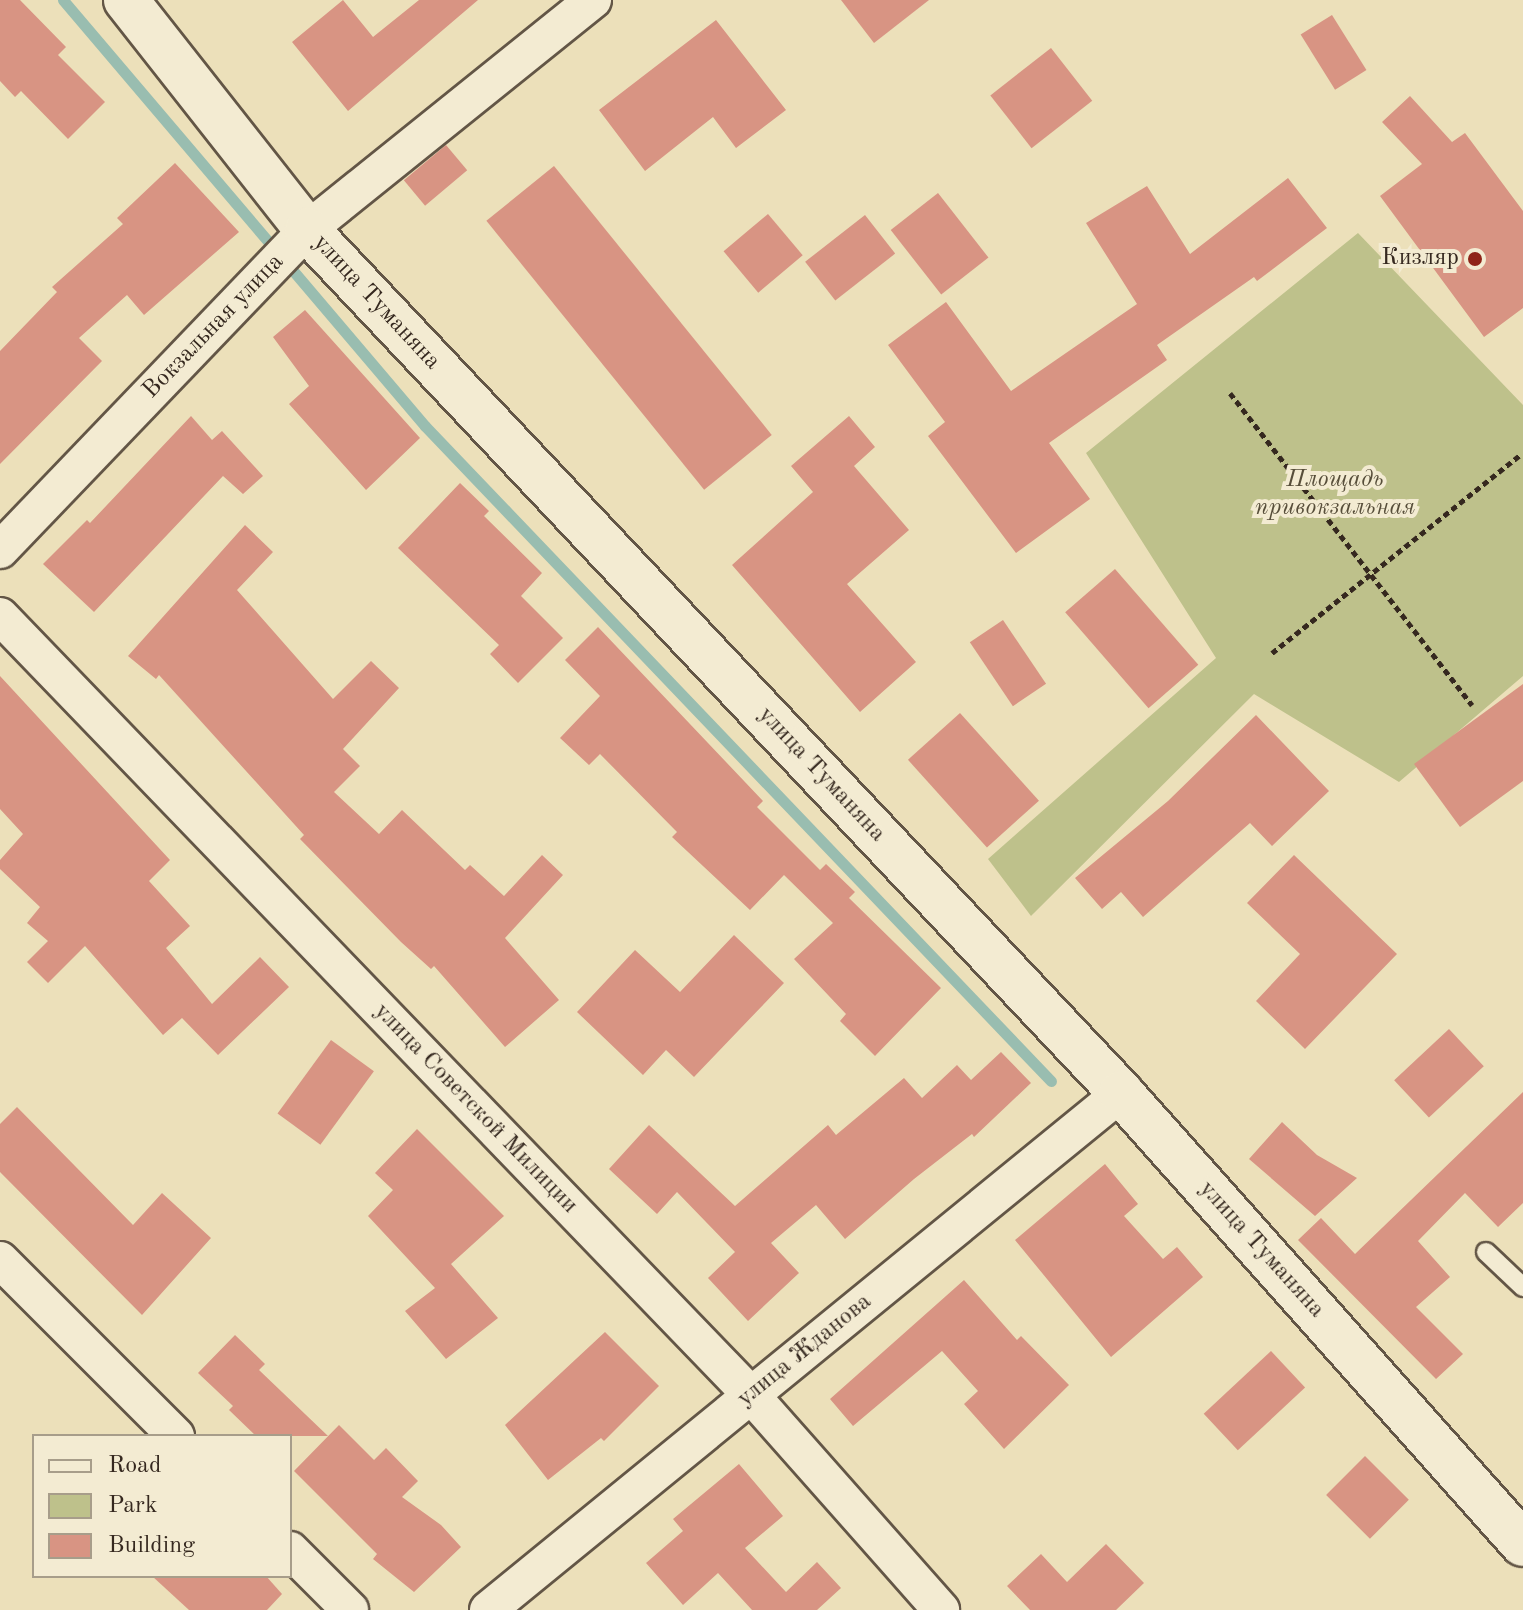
<!DOCTYPE html>
<meta charset="utf-8">
<style>
body{margin:0}
#map{position:relative;width:1523px;height:1610px;overflow:hidden;background:#ece0ba;font-family:"Old Standard TT",serif}
div>[style]{position:absolute}
[style*='--x']{left:calc(var(--x)*1px);top:calc(var(--y)*1px);width:calc(var(--w)*1px);rotate:calc(var(--a)*1deg)}
.green>*{inset:0;background:#bec18b}
.stream>*{height:11px;margin:-5.5px;padding:0 5.5px;transform-origin:5.5px;border-radius:5.5px;background:#99bdb0}
.building>*{inset:0;background:#d89483;transform-origin:0 0}
.path>*{height:5px;margin-top:-2.5px;transform-origin:0;background:repeating-linear-gradient(90deg,#35281f 0 6px,transparent 0 10px)}
.roads{filter:drop-shadow(2px 0 #635646) drop-shadow(-2px 0 #635646) drop-shadow(0 2px #635646) drop-shadow(0 -2px #635646)}
.service>*{height:18px;margin:-9px;padding:0 9px;transform-origin:9px;border-radius:9px;background:#f3ebd2}
.minor>*{height:36px;margin:-18px;padding:0 18px;transform-origin:18px;border-radius:18px;background:#f3ebd2}
.tertiary>*{height:44px;margin:-22px;padding:0 22px;transform-origin:22px;border-radius:22px;background:#f3ebd2}
.dots>*{width:22px;height:22px;translate:-50% -50%;box-sizing:border-box;border:4px solid #f3ebd2;border-radius:50%}
span{translate:-50% -50%;white-space:nowrap;text-align:center;line-height:1.15;-webkit-text-stroke:8px #f3ebd2;paint-order:stroke}
.poi-label{font-size:24px;color:#35281f}
.right{translate:-100% -50%;text-align:right}
.street-label{font-size:24px;color:#35281f}
.park-label{font-size:24px;color:#574e3a;font-style:italic}
.legend{position:absolute;left:32px;top:1434px;width:260px;height:144px;box-sizing:border-box;background:#f3ebd2;border:2px solid #a79d8a;margin:0;padding:10px 14px;list-style:none;font-size:24px;color:#35281f}
.legend li{display:flex;align-items:center;gap:16px;height:40px}
.legend b{width:40px;border:2px solid #a79d8a}
</style>
<div id="map">
<div class="green">
<div style="clip-path:polygon(1358px 233px,1523px 405px,1523px 676px,1399px 782px,1254px 694px,1031px 916px,988px 859px,1216px 658px,1086px 453px)"></div>
</div>
<div class="stream">
<div style="--x:63;--y:0;--w:559;--a:49.64"></div>
<div style="--x:425;--y:426;--w:906;--a:46.3"></div>
</div>
<div class="building">
<div style="clip-path:polygon(0 0,20px 0,66px 47px,58px 55px,105px 102px,68px 139px,21px 91px,15px 97px,0 81px)"></div>
<div style="clip-path:polygon(343px 0,373px 37px,419px 0,478px 0,348px 111px,292px 42px)"></div>
<div style="clip-path:polygon(841px 0,929px 0,874px 43px)"></div>
<div style="left:1332px;top:15px;width:65px;height:37px;rotate:58deg"></div>
<div style="clip-path:polygon(716px 20px,786px 110px,736px 148px,713px 117px,645px 171px,599px 110px)"></div>
<div style="left:1051px;top:48px;width:67px;height:77px;rotate:52deg"></div>
<div style="clip-path:polygon(1410px 96px,1452px 142px,1465px 133px,1523px 211px,1523px 308px,1484px 337px,1380px 196px,1422px 164px,1382px 122px)"></div>
<div style="left:446px;top:145px;width:33px;height:55px;rotate:50deg"></div>
<div style="clip-path:polygon(175px 163px,239px 232px,144px 315px,127px 295px,79px 338px,102px 361px,0 464px,0 351px,57px 292px,52px 287px,123px 224px,117px 218px)"></div>
<div style="left:554px;top:166px;width:346px;height:87px;rotate:51deg"></div>
<div style="clip-path:polygon(1288px 178px,1327px 228px,1257px 281px,1254px 277px,1157px 345px,1167px 360px,1049px 443px,1090px 499px,1016px 553px,928px 436px,945px 422px,888px 345px,946px 302px,1011px 391px,1137px 304px,1086px 223px,1147px 186px,1190px 254px)"></div>
<div style="left:938px;top:193px;width:82px;height:60px;rotate:52deg"></div>
<div style="left:768px;top:214px;width:54px;height:58px;rotate:50deg"></div>
<div style="left:865px;top:215px;width:49px;height:76px;rotate:52deg"></div>
<div style="clip-path:polygon(305px 310px,420px 438px,366px 490px,289px 404px,309px 386px,273px 337px)"></div>
<div style="clip-path:polygon(191px 416px,212px 440px,222px 431px,263px 476px,243px 494px,223px 476px,94px 612px,43px 564px,87px 520px,90px 523px)"></div>
<div style="clip-path:polygon(849px 416px,875px 447px,854px 466px,909px 530px,847px 584px,916px 662px,860px 712px,732px 565px,813px 492px,791px 466px)"></div>
<div style="clip-path:polygon(460px 483px,489px 511px,484px 516px,542px 573px,521px 596px,563px 638px,518px 683px,490px 654px,499px 645px,398px 548px)"></div>
<div style="clip-path:polygon(245px 525px,273px 552px,237px 590px,333px 699px,371px 661px,399px 688px,343px 749px,360px 766px,334px 792px,379px 834px,402px 810px,465px 870px,470px 865px,504px 896px,542px 855px,563px 875px,505px 938px,559px 1000px,505px 1047px,434px 966px,431px 969px,401px 942px,300px 839px,304px 835px,159px 675px,156px 679px,128px 656px)"></div>
<div style="left:1115px;top:569px;width:127px;height:66px;rotate:49deg"></div>
<div style="left:1003px;top:620px;width:77px;height:40px;rotate:56deg"></div>
<div style="clip-path:polygon(598px 627px,763px 801px,757px 807px,820px 870px,826px 864px,855px 892px,849px 898px,941px 988px,875px 1056px,840px 1021px,846px 1014px,794px 959px,833px 923px,784px 875px,750px 910px,672px 837px,677px 832px,600px 754px,589px 765px,560px 738px,600px 696px,565px 660px)"></div>
<div style="clip-path:polygon(0 676px,170px 860px,149px 881px,190px 926px,166px 948px,212px 1004px,260px 957px,289px 987px,218px 1055px,182px 1018px,163px 1035px,85px 946px,48px 983px,27px 962px,48px 941px,27px 923px,40px 907px,0 869px,0 860px,23px 834px,0 809px)"></div>
<div style="clip-path:polygon(1523px 684px,1523px 781px,1460px 827px,1414px 764px)"></div>
<div style="left:960px;top:713px;width:118px;height:70px;rotate:48deg"></div>
<div style="clip-path:polygon(1256px 715px,1329px 791px,1272px 846px,1250px 823px,1143px 917px,1121px 892px,1102px 909px,1075px 878px,1168px 801px)"></div>
<div style="clip-path:polygon(1294px 855px,1397px 954px,1305px 1049px,1256px 1001px,1300px 954px,1247px 903px)"></div>
<div style="clip-path:polygon(734px 935px,784px 983px,694px 1077px,666px 1050px,643px 1075px,577px 1012px,635px 950px,680px 992px)"></div>
<div style="left:1449px;top:1029px;width:51px;height:75px;rotate:47deg"></div>
<div style="left:331px;top:1040px;width:53px;height:91px;rotate:36deg"></div>
<div style="clip-path:polygon(1001px 1052px,1031px 1083px,974px 1137px,972px 1134px,914px 1179px,845px 1239px,816px 1205px,771px 1243px,799px 1273px,748px 1321px,708px 1278px,735px 1252px,677px 1192px,657px 1214px,609px 1169px,649px 1125px,735px 1206px,828px 1125px,836px 1135px,904px 1078px,922px 1098px,957px 1065px,971px 1080px)"></div>
<div style="clip-path:polygon(1523px 1092px,1523px 1203px,1498px 1227px,1465px 1193px,1418px 1241px,1450px 1277px,1416px 1307px,1463px 1354px,1436px 1379px,1298px 1240px,1321px 1218px,1355px 1254px)"></div>
<div style="clip-path:polygon(17px 1107px,133px 1225px,162px 1193px,211px 1238px,142px 1315px,0 1172px,0 1124px)"></div>
<div style="clip-path:polygon(1282px 1122px,1317px 1155px,1357px 1178px,1315px 1216px,1249px 1159px)"></div>
<div style="clip-path:polygon(417px 1129px,504px 1216px,451px 1264px,498px 1318px,446px 1359px,405px 1311px,435px 1288px,368px 1216px,393px 1190px,375px 1173px)"></div>
<div style="clip-path:polygon(1105px 1164px,1138px 1204px,1124px 1216px,1163px 1259px,1177px 1247px,1203px 1277px,1111px 1357px,1015px 1240px)"></div>
<div style="clip-path:polygon(964px 1280px,1017px 1340px,1021px 1336px,1069px 1385px,1004px 1449px,964px 1404px,978px 1391px,942px 1351px,853px 1426px,830px 1399px)"></div>
<div style="clip-path:polygon(605px 1332px,659px 1386px,604px 1441px,601px 1438px,548px 1480px,505px 1425px)"></div>
<div style="clip-path:polygon(235px 1335px,265px 1364px,259px 1370px,328px 1436px,256px 1436px,229px 1410px,233px 1406px,198px 1373px)"></div>
<div style="left:1271px;top:1351px;width:50px;height:92px;rotate:47deg"></div>
<div style="clip-path:polygon(339px 1425px,374px 1460px,386px 1448px,418px 1481px,402px 1497px,441px 1525px,461px 1547px,414px 1592px,373px 1559px,377px 1554px,294px 1471px)"></div>
<div style="left:1365px;top:1456px;width:62px;height:55px;rotate:45deg"></div>
<div style="clip-path:polygon(739px 1464px,783px 1516px,745px 1548px,786px 1592px,817px 1562px,841px 1588px,817px 1610px,752px 1610px,718px 1573px,683px 1605px,646px 1563px,683px 1531px,673px 1519px)"></div>
<div style="clip-path:polygon(1106px 1544px,1144px 1583px,1116px 1610px,1030px 1610px,1007px 1586px,1041px 1554px,1067px 1582px)"></div>
<div style="clip-path:polygon(152px 1576px,266px 1576px,282px 1594px,267px 1610px,189px 1610px)"></div>
</div>
<div class="path">
<div style="--x:1230;--y:393;--w:395;--a:52.2"></div>
<div style="--x:1272;--y:653;--w:319;--a:-38.6"></div>
</div>
<div class="roads">
<div class="service">
<div style="--x:1486;--y:1252;--w:51;--a:43.4"></div>
</div>
<div class="minor">
<div style="--x:0;--y:550;--w:443;--a:-46.2"></div>
<div style="--x:307;--y:230;--w:367;--a:-38.8"></div>
<div style="--x:0;--y:616;--w:1082;--a:46.05"></div>
<div style="--x:751;--y:1395;--w:287;--a:48.5"></div>
<div style="--x:0;--y:1260;--w:249;--a:45"></div>
<div style="--x:290;--y:1550;--w:85;--a:45"></div>
<div style="--x:488;--y:1610;--w:817;--a:-39.24"></div>
</div>
<div class="tertiary">
<div style="--x:126;--y:0;--w:293;--a:51.8"></div>
<div style="--x:307;--y:230;--w:1186;--a:46.67"></div>
<div style="--x:1121;--y:1093;--w:604;--a:48.29"></div>
</div>
</div>
<div class="dots">
<div style="left:1475px;top:259px;background:#8f2418"></div>
</div>
<div class="poi-label">
<span class="right" style="left:1459px;top:259px">Кизляр</span>
</div>
<div class="street-label">
<span style="left:376px;top:303px;rotate:47deg">улица Туманяна</span>
<span style="left:214px;top:327px;rotate:-46deg">Вокзальная улица</span>
<span style="left:821px;top:775px;rotate:47deg">улица Туманяна</span>
<span style="left:475px;top:1109px;rotate:46deg">улица Советской Милиции</span>
<span style="left:1261px;top:1250px;rotate:48deg">улица Туманяна</span>
<span style="left:805px;top:1351px;rotate:-39deg">улица Жданова</span>
</div>
<div class="park-label">
<span style="left:1335px;top:495px">Площадь<br>привокзальная</span>
</div>
<ul class="legend">
<li><b style="height:10px;background:#f3ebd2"></b>Road</li>
<li><b style="height:22px;background:#bec18b"></b>Park</li>
<li><b style="height:22px;background:#d89483"></b>Building</li>
</ul>
</div>
